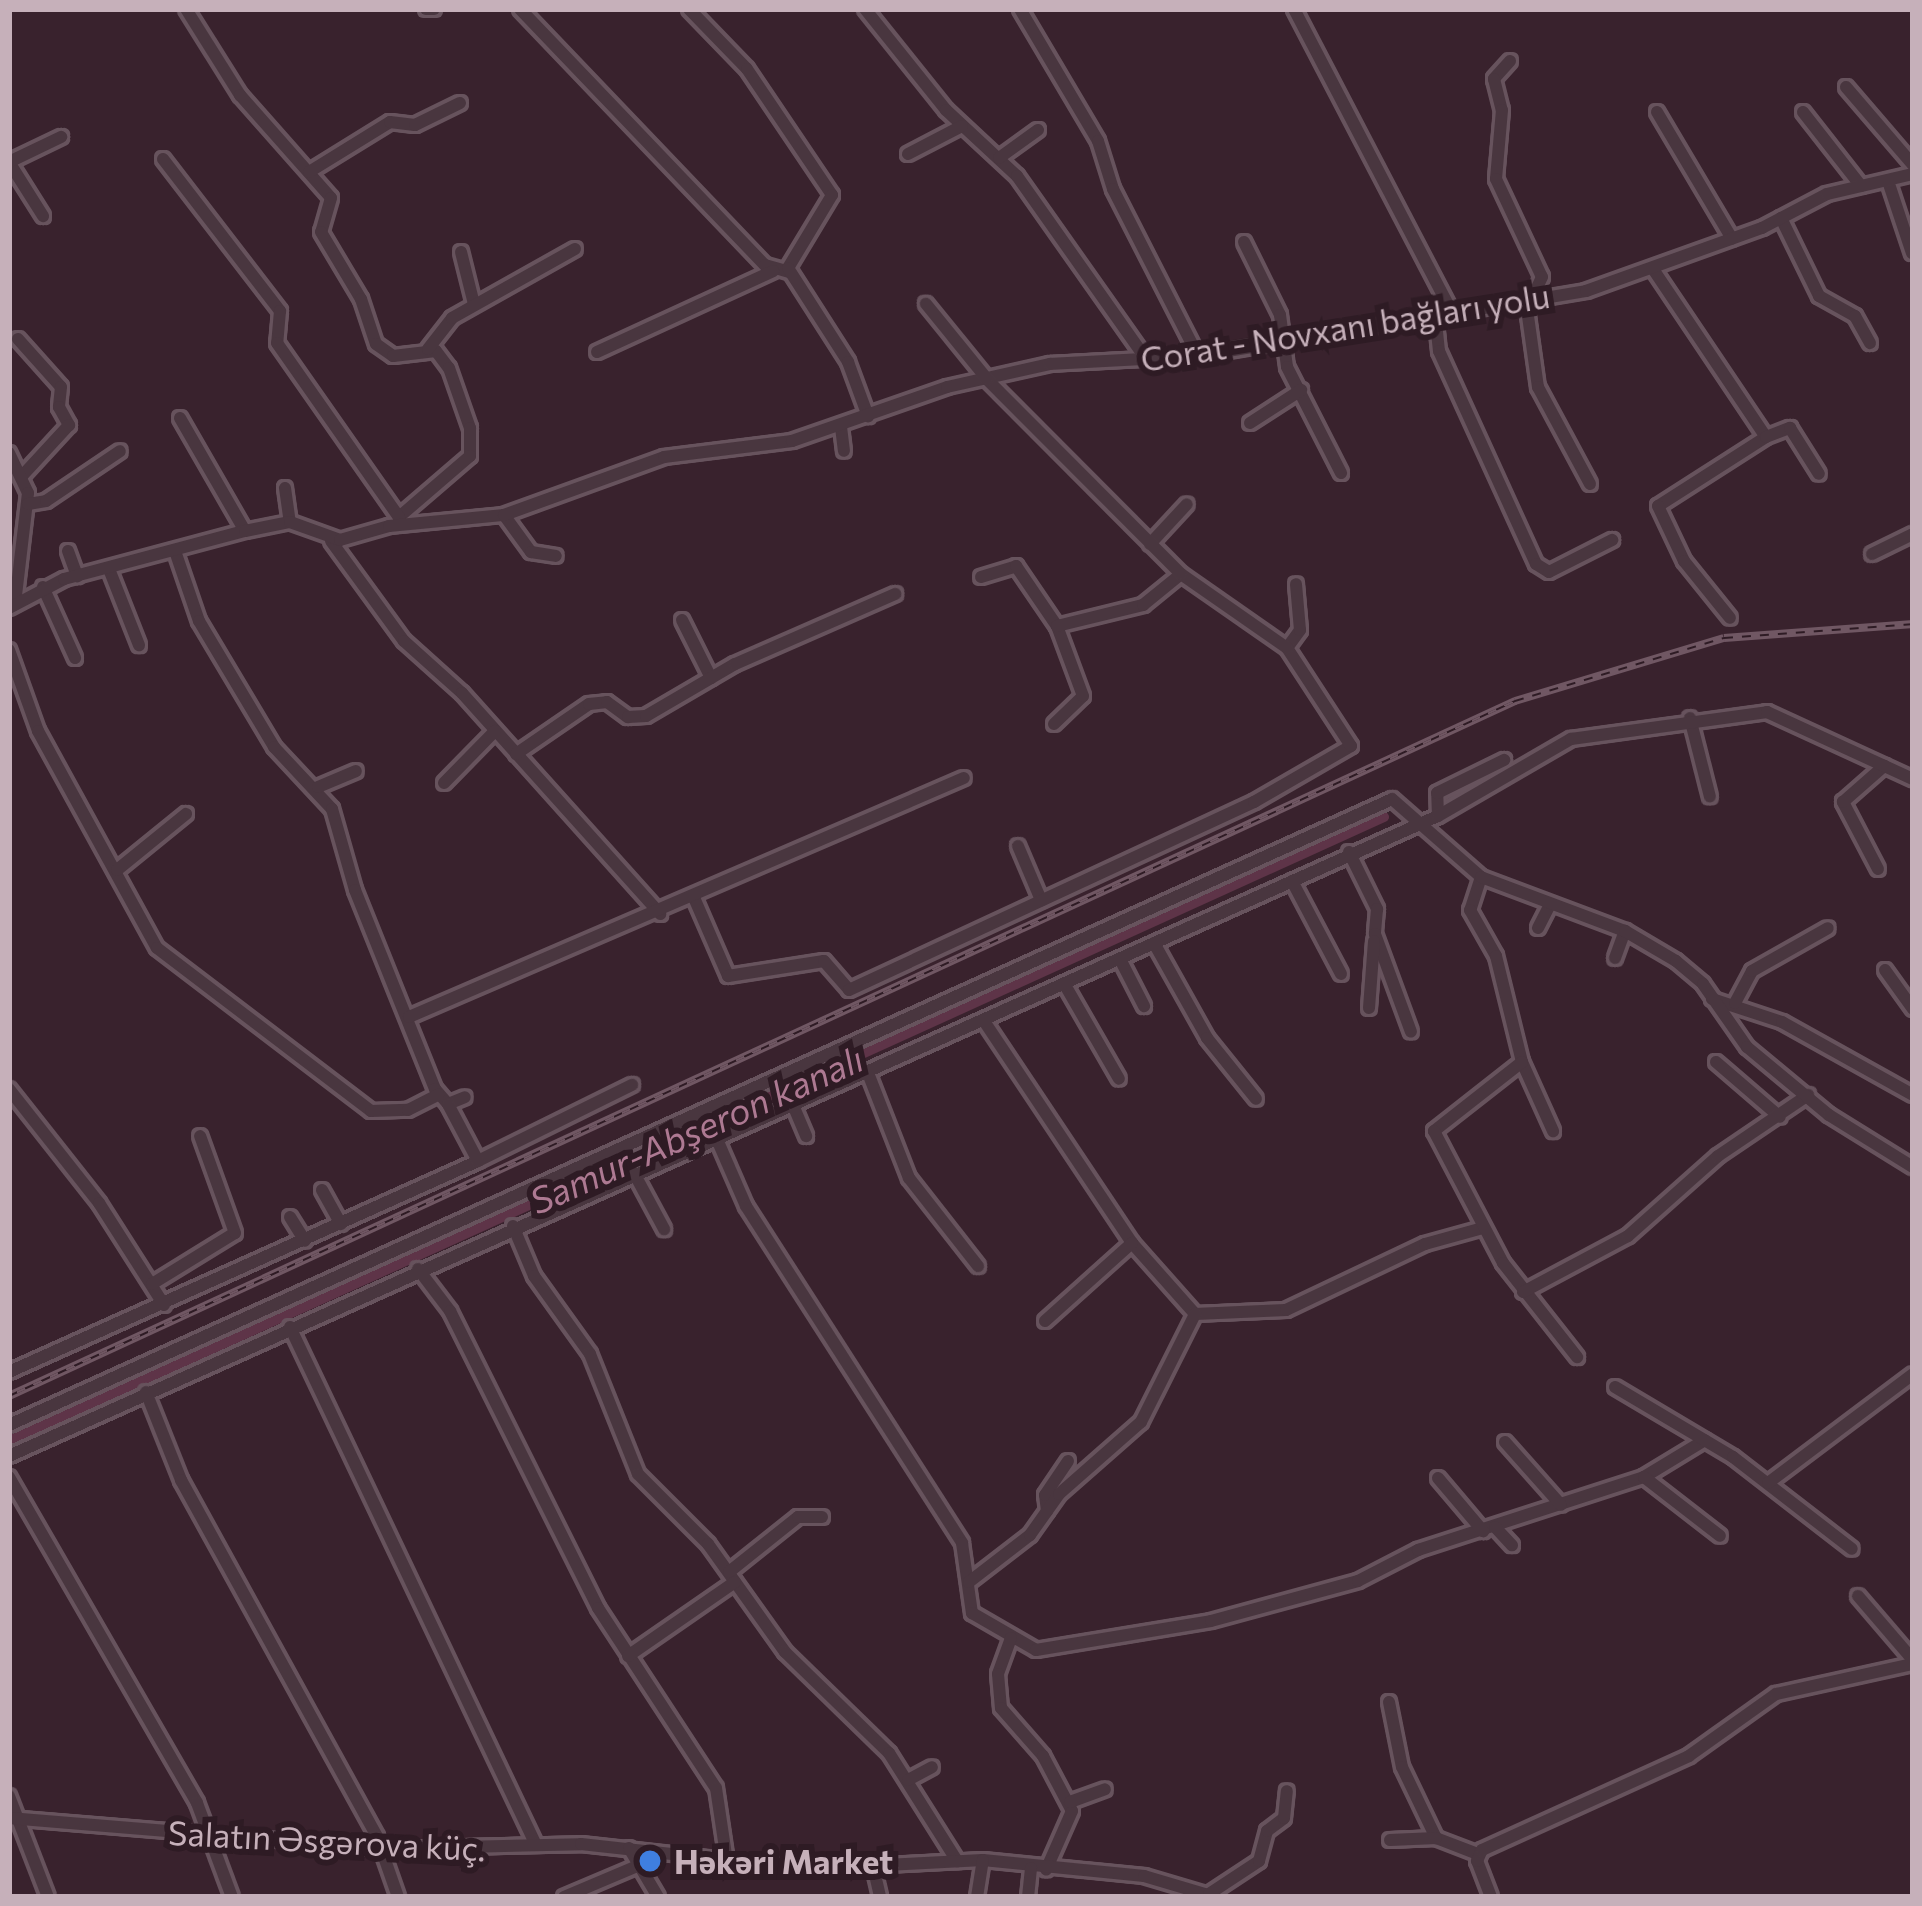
<!DOCTYPE html>
<meta charset="utf-8">
<style>
body{margin:0}
#map{position:relative;width:1922px;height:1906px;overflow:hidden;background:#39222d;font-family:Commissioner,sans-serif}
div>[style]{position:absolute}
[style*='--x']{left:calc(var(--x)*1px);top:calc(var(--y)*1px);width:calc(var(--w)*1px);rotate:calc(var(--a)*1deg)}
.canal>*{height:10px;margin:-5px;padding:0 5px;transform-origin:5px;border-radius:5px;background:#5e3448}
.roads{filter:drop-shadow(3px 0 #67535d) drop-shadow(-3px 0 #67535d) drop-shadow(0 3px #67535d) drop-shadow(0 -3px #67535d)}
.minor>*{height:12px;margin:-6px;padding:0 6px;transform-origin:6px;border-radius:6px;background:#49363f}
.rail>*{height:8px;margin-top:-4px;transform-origin:0;background:repeating-linear-gradient(90deg,#2e1b24 0 9px,#705763 0 18px);box-sizing:border-box;border-block:3px solid #705763}
.dots>*{width:33px;height:33px;translate:-50% -50%;box-sizing:border-box;border:6px solid #2e1b24;border-radius:50%}
span{translate:-50% -50%;white-space:nowrap;text-align:center;line-height:1.15;-webkit-text-stroke:12px #2e1b24;paint-order:stroke}
.street-label{font-size:33px;color:#c6b0ba}
.poi-label{font-size:33px;color:#c6b0ba;font-weight:700}
.left{translate:0 -50%;text-align:left}
.water-label{font-size:36px;color:#ad7992;font-style:italic}
.frame{position:absolute;inset:0;border:12px solid #c6b0ba;pointer-events:none}
</style>
<div id="map">
<div class="canal">
<div style="--x:9;--y:1441;--w:1510;--a:-24.41"></div>
</div>
<div class="roads">
<div class="minor">
<div style="--x:186;--y:9;--w:102;--a:57.9"></div>
<div style="--x:240;--y:95;--w:137;--a:48.5"></div>
<div style="--x:331;--y:198;--w:35;--a:106"></div>
<div style="--x:321;--y:232;--w:78;--a:59.2"></div>
<div style="--x:361;--y:299;--w:47;--a:71.6"></div>
<div style="--x:376;--y:344;--w:21;--a:35"></div>
<div style="--x:393;--y:356;--w:43;--a:-6.6"></div>
<div style="--x:436;--y:351;--w:21;--a:53"></div>
<div style="--x:449;--y:368;--w:64;--a:70.7"></div>
<div style="--x:470;--y:428;--w:28;--a:90"></div>
<div style="--x:470;--y:456;--w:94;--a:139.3"></div>
<div style="--x:399;--y:517;--w:7;--a:82"></div>
<div style="--x:426;--y:9;--w:8;--a:0"></div>
<div style="--x:520;--y:9;--w:354;--a:46.3"></div>
<div style="--x:765;--y:265;--w:25;--a:16"></div>
<div style="--x:689;--y:9;--w:83;--a:46"></div>
<div style="--x:747;--y:69;--w:152;--a:56"></div>
<div style="--x:832;--y:195;--w:85;--a:121.1"></div>
<div style="--x:788;--y:268;--w:112;--a:57.4"></div>
<div style="--x:848;--y:362;--w:58;--a:69.7"></div>
<div style="--x:865;--y:9;--w:129;--a:51.3"></div>
<div style="--x:946;--y:110;--w:97;--a:42.9"></div>
<div style="--x:1017;--y:176;--w:224;--a:54.8"></div>
<div style="--x:1020;--y:9;--w:153;--a:59.4"></div>
<div style="--x:1098;--y:141;--w:50;--a:72.6"></div>
<div style="--x:1113;--y:189;--w:187;--a:63"></div>
<div style="--x:1294;--y:9;--w:342;--a:62.5"></div>
<div style="--x:1510;--y:61;--w:24;--a:132"></div>
<div style="--x:1494;--y:79;--w:32;--a:76"></div>
<div style="--x:1502;--y:110;--w:69;--a:95"></div>
<div style="--x:1496;--y:179;--w:108;--a:64.9"></div>
<div style="--x:1542;--y:277;--w:35;--a:115"></div>
<div style="--x:1527;--y:309;--w:79;--a:82"></div>
<div style="--x:1538;--y:387;--w:110;--a:61.8"></div>
<div style="--x:1846;--y:87;--w:103;--a:49.3"></div>
<div style="--x:1657;--y:112;--w:147;--a:59.4"></div>
<div style="--x:1803;--y:112;--w:94;--a:51.9"></div>
<div style="--x:908;--y:154;--w:61;--a:-27.4"></div>
<div style="--x:999;--y:158;--w:48;--a:-35.7"></div>
<div style="--x:163;--y:159;--w:192;--a:52.4"></div>
<div style="--x:280;--y:311;--w:32;--a:95"></div>
<div style="--x:277;--y:343;--w:213;--a:55"></div>
<div style="--x:9;--y:162;--w:64;--a:57.8"></div>
<div style="--x:9;--y:162;--w:58;--a:-25.7"></div>
<div style="--x:309;--y:172;--w:95;--a:-31.7"></div>
<div style="--x:390;--y:122;--w:25;--a:7"></div>
<div style="--x:415;--y:125;--w:50;--a:-26.1"></div>
<div style="--x:1888;--y:181;--w:76;--a:71.6"></div>
<div style="--x:1781;--y:218;--w:87;--a:64"></div>
<div style="--x:1819;--y:296;--w:41;--a:29.1"></div>
<div style="--x:1855;--y:316;--w:31;--a:61"></div>
<div style="--x:1244;--y:242;--w:81;--a:63.7"></div>
<div style="--x:1280;--y:315;--w:52;--a:82.3"></div>
<div style="--x:1287;--y:367;--w:119;--a:63"></div>
<div style="--x:461;--y:252;--w:54;--a:76"></div>
<div style="--x:1653;--y:269;--w:202;--a:56.1"></div>
<div style="--x:1766;--y:437;--w:128;--a:147.4"></div>
<div style="--x:1658;--y:506;--w:61;--a:64.7"></div>
<div style="--x:1684;--y:561;--w:73;--a:51.1"></div>
<div style="--x:1435;--y:313;--w:38;--a:84"></div>
<div style="--x:1439;--y:351;--w:234;--a:65.5"></div>
<div style="--x:1536;--y:564;--w:15;--a:32"></div>
<div style="--x:1549;--y:572;--w:71;--a:-26.9"></div>
<div style="--x:18;--y:339;--w:64;--a:48.1"></div>
<div style="--x:61;--y:387;--w:20;--a:96"></div>
<div style="--x:59;--y:407;--w:21;--a:61"></div>
<div style="--x:69;--y:425;--w:69;--a:132.7"></div>
<div style="--x:428;--y:349;--w:39;--a:-52"></div>
<div style="--x:452;--y:318;--w:141;--a:-29.3"></div>
<div style="--x:597;--y:352;--w:194;--a:-24.7"></div>
<div style="--x:180;--y:418;--w:130;--a:60.1"></div>
<div style="--x:1250;--y:423;--w:61;--a:-32.9"></div>
<div style="--x:841;--y:427;--w:24;--a:83"></div>
<div style="--x:1766;--y:437;--w:26;--a:-21"></div>
<div style="--x:1790;--y:428;--w:54;--a:57.8"></div>
<div style="--x:9;--y:453;--w:44;--a:64.6"></div>
<div style="--x:28;--y:493;--w:112;--a:96.7"></div>
<div style="--x:285;--y:488;--w:34;--a:82"></div>
<div style="--x:28;--y:504;--w:18;--a:-9"></div>
<div style="--x:46;--y:501;--w:89;--a:-34"></div>
<div style="--x:504;--y:515;--w:46;--a:53.9"></div>
<div style="--x:531;--y:552;--w:25;--a:9"></div>
<div style="--x:331;--y:541;--w:124;--a:53.9"></div>
<div style="--x:404;--y:641;--w:78;--a:41.9"></div>
<div style="--x:462;--y:693;--w:297;--a:48.1"></div>
<div style="--x:1150;--y:544;--w:54;--a:-47.2"></div>
<div style="--x:68;--y:551;--w:27;--a:70"></div>
<div style="--x:175;--y:551;--w:74;--a:71.1"></div>
<div style="--x:199;--y:621;--w:147;--a:59.2"></div>
<div style="--x:274;--y:747;--w:85;--a:46.9"></div>
<div style="--x:332;--y:809;--w:84;--a:74.1"></div>
<div style="--x:355;--y:890;--w:214;--a:68.1"></div>
<div style="--x:435;--y:1089;--w:20;--a:49"></div>
<div style="--x:448;--y:1104;--w:18;--a:-22"></div>
<div style="--x:1872;--y:554;--w:46;--a:-26"></div>
<div style="--x:109;--y:569;--w:82;--a:68.5"></div>
<div style="--x:981;--y:577;--w:37;--a:-17"></div>
<div style="--x:1016;--y:566;--w:73;--a:55.7"></div>
<div style="--x:43;--y:587;--w:78;--a:65.7"></div>
<div style="--x:9;--y:608;--w:62;--a:-27.8"></div>
<div style="--x:64;--y:579;--w:187;--a:-14.9"></div>
<div style="--x:245;--y:531;--w:46;--a:-11.3"></div>
<div style="--x:290;--y:522;--w:53;--a:19.8"></div>
<div style="--x:340;--y:540;--w:51;--a:-15.9"></div>
<div style="--x:389;--y:526;--w:116;--a:-5.5"></div>
<div style="--x:504;--y:515;--w:170;--a:-19.9"></div>
<div style="--x:664;--y:457;--w:129;--a:-7.1"></div>
<div style="--x:792;--y:441;--w:164;--a:-19.2"></div>
<div style="--x:947;--y:387;--w:106;--a:-12.6"></div>
<div style="--x:1050;--y:364;--w:148;--a:-3.1"></div>
<div style="--x:1198;--y:356;--w:393;--a:-9.5"></div>
<div style="--x:1586;--y:291;--w:187;--a:-19.7"></div>
<div style="--x:1762;--y:228;--w:73;--a:-27.6"></div>
<div style="--x:1827;--y:194;--w:88;--a:-13.1"></div>
<div style="--x:682;--y:620;--w:65;--a:63.4"></div>
<div style="--x:1287;--y:648;--w:22;--a:-54"></div>
<div style="--x:1300;--y:630;--w:46;--a:-95"></div>
<div style="--x:9;--y:650;--w:86;--a:70.3"></div>
<div style="--x:38;--y:731;--w:247;--a:61.3"></div>
<div style="--x:157;--y:948;--w:269;--a:37.3"></div>
<div style="--x:371;--y:1111;--w:37;--a:-2"></div>
<div style="--x:408;--y:1110;--w:34;--a:-27"></div>
<div style="--x:1690;--y:718;--w:81;--a:75.8"></div>
<div style="--x:1054;--y:724;--w:40;--a:-44"></div>
<div style="--x:1083;--y:696;--w:75;--a:-110.4"></div>
<div style="--x:1057;--y:626;--w:89;--a:-13.7"></div>
<div style="--x:1143;--y:605;--w:49;--a:-39.2"></div>
<div style="--x:516;--y:754;--w:88;--a:-34.4"></div>
<div style="--x:589;--y:704;--w:18;--a:-6"></div>
<div style="--x:607;--y:702;--w:26;--a:36"></div>
<div style="--x:628;--y:717;--w:18;--a:-3"></div>
<div style="--x:646;--y:716;--w:103;--a:-30.3"></div>
<div style="--x:735;--y:664;--w:175;--a:-23.6"></div>
<div style="--x:444;--y:783;--w:73;--a:-45.6"></div>
<div style="--x:318;--y:787;--w:41;--a:-22.8"></div>
<div style="--x:1438;--y:816;--w:23;--a:-92"></div>
<div style="--x:1437;--y:793;--w:75;--a:-26.2"></div>
<div style="--x:1018;--y:846;--w:59;--a:66.9"></div>
<div style="--x:1349;--y:852;--w:64;--a:63.8"></div>
<div style="--x:1377;--y:909;--w:25;--a:95"></div>
<div style="--x:1375;--y:934;--w:104;--a:69.8"></div>
<div style="--x:1878;--y:869;--w:76;--a:-117.6"></div>
<div style="--x:1843;--y:802;--w:55;--a:-41.3"></div>
<div style="--x:117;--y:870;--w:89;--a:-39.1"></div>
<div style="--x:1481;--y:877;--w:35;--a:108"></div>
<div style="--x:1470;--y:910;--w:53;--a:60.5"></div>
<div style="--x:1496;--y:956;--w:109;--a:76.2"></div>
<div style="--x:1522;--y:1062;--w:76;--a:65.8"></div>
<div style="--x:1292;--y:881;--w:105;--a:62.2"></div>
<div style="--x:695;--y:900;--w:83;--a:66.5"></div>
<div style="--x:728;--y:976;--w:97;--a:-8.9"></div>
<div style="--x:824;--y:961;--w:38;--a:49"></div>
<div style="--x:849;--y:990;--w:447;--a:-24.9"></div>
<div style="--x:1254;--y:802;--w:112;--a:-30"></div>
<div style="--x:1351;--y:746;--w:117;--a:-123.1"></div>
<div style="--x:1287;--y:648;--w:129;--a:-145.1"></div>
<div style="--x:1181;--y:574;--w:275;--a:-134.9"></div>
<div style="--x:987;--y:379;--w:97;--a:-129.1"></div>
<div style="--x:1538;--y:928;--w:27;--a:-63"></div>
<div style="--x:1154;--y:943;--w:109;--a:60.8"></div>
<div style="--x:1207;--y:1038;--w:78;--a:51.2"></div>
<div style="--x:1615;--y:958;--w:29;--a:-70"></div>
<div style="--x:1120;--y:959;--w:53;--a:62.9"></div>
<div style="--x:1885;--y:970;--w:48;--a:54.3"></div>
<div style="--x:1065;--y:985;--w:108;--a:60.1"></div>
<div style="--x:1712;--y:999;--w:74;--a:18.2"></div>
<div style="--x:1782;--y:1022;--w:150;--a:29.1"></div>
<div style="--x:1735;--y:1003;--w:36;--a:-62"></div>
<div style="--x:1752;--y:971;--w:87;--a:-29.5"></div>
<div style="--x:1369;--y:1008;--w:67;--a:-85.7"></div>
<div style="--x:409;--y:1017;--w:604;--a:-23.3"></div>
<div style="--x:984;--y:1021;--w:267;--a:56.3"></div>
<div style="--x:1132;--y:1243;--w:95;--a:48.4"></div>
<div style="--x:1195;--y:1314;--w:91;--a:-2.5"></div>
<div style="--x:1286;--y:1310;--w:154;--a:-25.4"></div>
<div style="--x:1425;--y:1244;--w:60;--a:-15.4"></div>
<div style="--x:1522;--y:1062;--w:112;--a:141.9"></div>
<div style="--x:1434;--y:1131;--w:149;--a:62.4"></div>
<div style="--x:1503;--y:1263;--w:120;--a:51.8"></div>
<div style="--x:1716;--y:1062;--w:84;--a:40.7"></div>
<div style="--x:868;--y:1073;--w:113;--a:68.7"></div>
<div style="--x:909;--y:1178;--w:112;--a:51.9"></div>
<div style="--x:9;--y:1089;--w:145;--a:51.7"></div>
<div style="--x:99;--y:1203;--w:121;--a:57.5"></div>
<div style="--x:793;--y:1105;--w:34;--a:67"></div>
<div style="--x:716;--y:1137;--w:75;--a:66.5"></div>
<div style="--x:746;--y:1206;--w:400;--a:57.3"></div>
<div style="--x:962;--y:1543;--w:71;--a:81.9"></div>
<div style="--x:972;--y:1613;--w:74;--a:30"></div>
<div style="--x:1036;--y:1650;--w:177;--a:-9.4"></div>
<div style="--x:1211;--y:1621;--w:152;--a:-15.2"></div>
<div style="--x:1358;--y:1581;--w:68;--a:-27.3"></div>
<div style="--x:1418;--y:1550;--w:237;--a:-17.9"></div>
<div style="--x:1644;--y:1477;--w:71;--a:-31.2"></div>
<div style="--x:478;--y:1161;--w:172;--a:-26.3"></div>
<div style="--x:634;--y:1173;--w:64;--a:61.8"></div>
<div style="--x:322;--y:1190;--w:39;--a:61"></div>
<div style="--x:290;--y:1217;--w:28;--a:58"></div>
<div style="--x:513;--y:1226;--w:54;--a:67.2"></div>
<div style="--x:534;--y:1276;--w:96;--a:54.3"></div>
<div style="--x:590;--y:1354;--w:129;--a:68.2"></div>
<div style="--x:638;--y:1474;--w:99;--a:45"></div>
<div style="--x:708;--y:1544;--w:133;--a:54.5"></div>
<div style="--x:785;--y:1652;--w:145;--a:44.2"></div>
<div style="--x:889;--y:1753;--w:128;--a:57.8"></div>
<div style="--x:418;--y:1269;--w:53;--a:52.7"></div>
<div style="--x:450;--y:1311;--w:332;--a:63.5"></div>
<div style="--x:598;--y:1608;--w:215;--a:56.8"></div>
<div style="--x:716;--y:1788;--w:75;--a:81.5"></div>
<div style="--x:152;--y:1284;--w:97;--a:-31.6"></div>
<div style="--x:235;--y:1233;--w:103;--a:-109.8"></div>
<div style="--x:1523;--y:1292;--w:119;--a:-28.1"></div>
<div style="--x:1628;--y:1236;--w:120;--a:-41.6"></div>
<div style="--x:1718;--y:1156;--w:109;--a:-34.1"></div>
<div style="--x:1045;--y:1321;--w:117;--a:-41.9"></div>
<div style="--x:290;--y:1327;--w:573;--a:64.6"></div>
<div style="--x:9;--y:1372;--w:514;--a:-24.22"></div>
<div style="--x:478;--y:1161;--w:64;--a:-117.8"></div>
<div style="--x:1615;--y:1387;--w:137;--a:30.7"></div>
<div style="--x:1733;--y:1457;--w:150;--a:37.7"></div>
<div style="--x:146;--y:1392;--w:95;--a:68.3"></div>
<div style="--x:181;--y:1480;--w:407;--a:61.2"></div>
<div style="--x:377;--y:1837;--w:64;--a:70.7"></div>
<div style="--x:9;--y:1425;--w:1518;--a:-24.35"></div>
<div style="--x:1392;--y:799;--w:118;--a:41.2"></div>
<div style="--x:1481;--y:877;--w:154;--a:20.6"></div>
<div style="--x:1625;--y:931;--w:59;--a:30.5"></div>
<div style="--x:1676;--y:961;--w:35;--a:40"></div>
<div style="--x:1703;--y:984;--w:77;--a:55.1"></div>
<div style="--x:1747;--y:1047;--w:107;--a:39.7"></div>
<div style="--x:1829;--y:1115;--w:99;--a:31.8"></div>
<div style="--x:1505;--y:1442;--w:84;--a:48.4"></div>
<div style="--x:9;--y:1456;--w:1566;--a:-24.13"></div>
<div style="--x:1438;--y:816;--w:154;--a:-30.1"></div>
<div style="--x:1571;--y:739;--w:198;--a:-7.8"></div>
<div style="--x:1767;--y:712;--w:161;--a:24.7"></div>
<div style="--x:9;--y:1477;--w:376;--a:60"></div>
<div style="--x:197;--y:1803;--w:100;--a:69.6"></div>
<div style="--x:1644;--y:1477;--w:96;--a:37.8"></div>
<div style="--x:1438;--y:1478;--w:70;--a:49.7"></div>
<div style="--x:1768;--y:1483;--w:181;--a:-36.9"></div>
<div style="--x:1047;--y:1511;--w:16;--a:-97"></div>
<div style="--x:1045;--y:1495;--w:41;--a:-55.9"></div>
<div style="--x:1495;--y:1527;--w:25;--a:47"></div>
<div style="--x:729;--y:1572;--w:88;--a:-38.6"></div>
<div style="--x:798;--y:1517;--w:24;--a:0"></div>
<div style="--x:969;--y:1582;--w:77;--a:-37.6"></div>
<div style="--x:1030;--y:1535;--w:50;--a:-54.7"></div>
<div style="--x:1059;--y:1494;--w:109;--a:-41.3"></div>
<div style="--x:1141;--y:1422;--w:121;--a:-63.4"></div>
<div style="--x:1858;--y:1596;--w:84;--a:49.3"></div>
<div style="--x:1011;--y:1638;--w:38;--a:110"></div>
<div style="--x:998;--y:1674;--w:34;--a:85"></div>
<div style="--x:1001;--y:1708;--w:64;--a:48.8"></div>
<div style="--x:1043;--y:1756;--w:62;--a:62.2"></div>
<div style="--x:1072;--y:1811;--w:64;--a:113.8"></div>
<div style="--x:628;--y:1656;--w:130;--a:-34.7"></div>
<div style="--x:1389;--y:1702;--w:66;--a:78.7"></div>
<div style="--x:1402;--y:1767;--w:79;--a:64.4"></div>
<div style="--x:1436;--y:1838;--w:45;--a:20.9"></div>
<div style="--x:908;--y:1780;--w:27;--a:-28"></div>
<div style="--x:9;--y:1796;--w:108;--a:68.9"></div>
<div style="--x:1070;--y:1802;--w:37;--a:-20"></div>
<div style="--x:9;--y:1818;--w:375;--a:4.7"></div>
<div style="--x:383;--y:1849;--w:198;--a:-1.4"></div>
<div style="--x:581;--y:1844;--w:229;--a:6.3"></div>
<div style="--x:809;--y:1869;--w:174;--a:-3"></div>
<div style="--x:983;--y:1860;--w:162;--a:5.7"></div>
<div style="--x:1144;--y:1876;--w:74;--a:16.5"></div>
<div style="--x:1390;--y:1840;--w:46;--a:-2.5"></div>
<div style="--x:629;--y:1848;--w:57;--a:59.4"></div>
<div style="--x:873;--y:1866;--w:32;--a:77"></div>
<div style="--x:1209;--y:1894;--w:60;--a:-33.4"></div>
<div style="--x:1259;--y:1861;--w:31;--a:-75"></div>
<div style="--x:1267;--y:1831;--w:21;--a:-37"></div>
<div style="--x:1284;--y:1818;--w:27;--a:-84"></div>
<div style="--x:564;--y:1897;--w:77;--a:-22.9"></div>
<div style="--x:977;--y:1897;--w:37;--a:-81"></div>
<div style="--x:1028;--y:1897;--w:29;--a:-84"></div>
<div style="--x:1491;--y:1897;--w:39;--a:-111"></div>
<div style="--x:1477;--y:1861;--w:12;--a:-66"></div>
<div style="--x:1482;--y:1850;--w:227;--a:-24.4"></div>
<div style="--x:1689;--y:1756;--w:107;--a:-35.5"></div>
<div style="--x:1776;--y:1694;--w:140;--a:-12.4"></div>
</div>
</div>
<div class="rail">
<div style="--x:9;--y:1396;--w:1659;--a:-24.77"></div>
<div style="--x:1515;--y:701;--w:218;--a:-16.8"></div>
<div style="--x:1724;--y:638;--w:190;--a:-4.2"></div>
</div>
<div class="dots">
<div style="left:650px;top:1861px;background:#3f7fe0"></div>
</div>
<div class="street-label">
<span style="left:1345px;top:327px;rotate:-9deg">Corat - Novxanı bağları yolu</span>
<span style="left:327px;top:1840px;rotate:3deg">Salatın Əsgərova küç.</span>
</div>
<div class="poi-label">
<span class="left" style="left:674px;top:1861px">Həkəri Market</span>
</div>
<div class="water-label">
<span style="left:696px;top:1129px;rotate:-24deg">Samur-Abşeron kanalı</span>
</div>
<div class="frame"></div>
</div>
